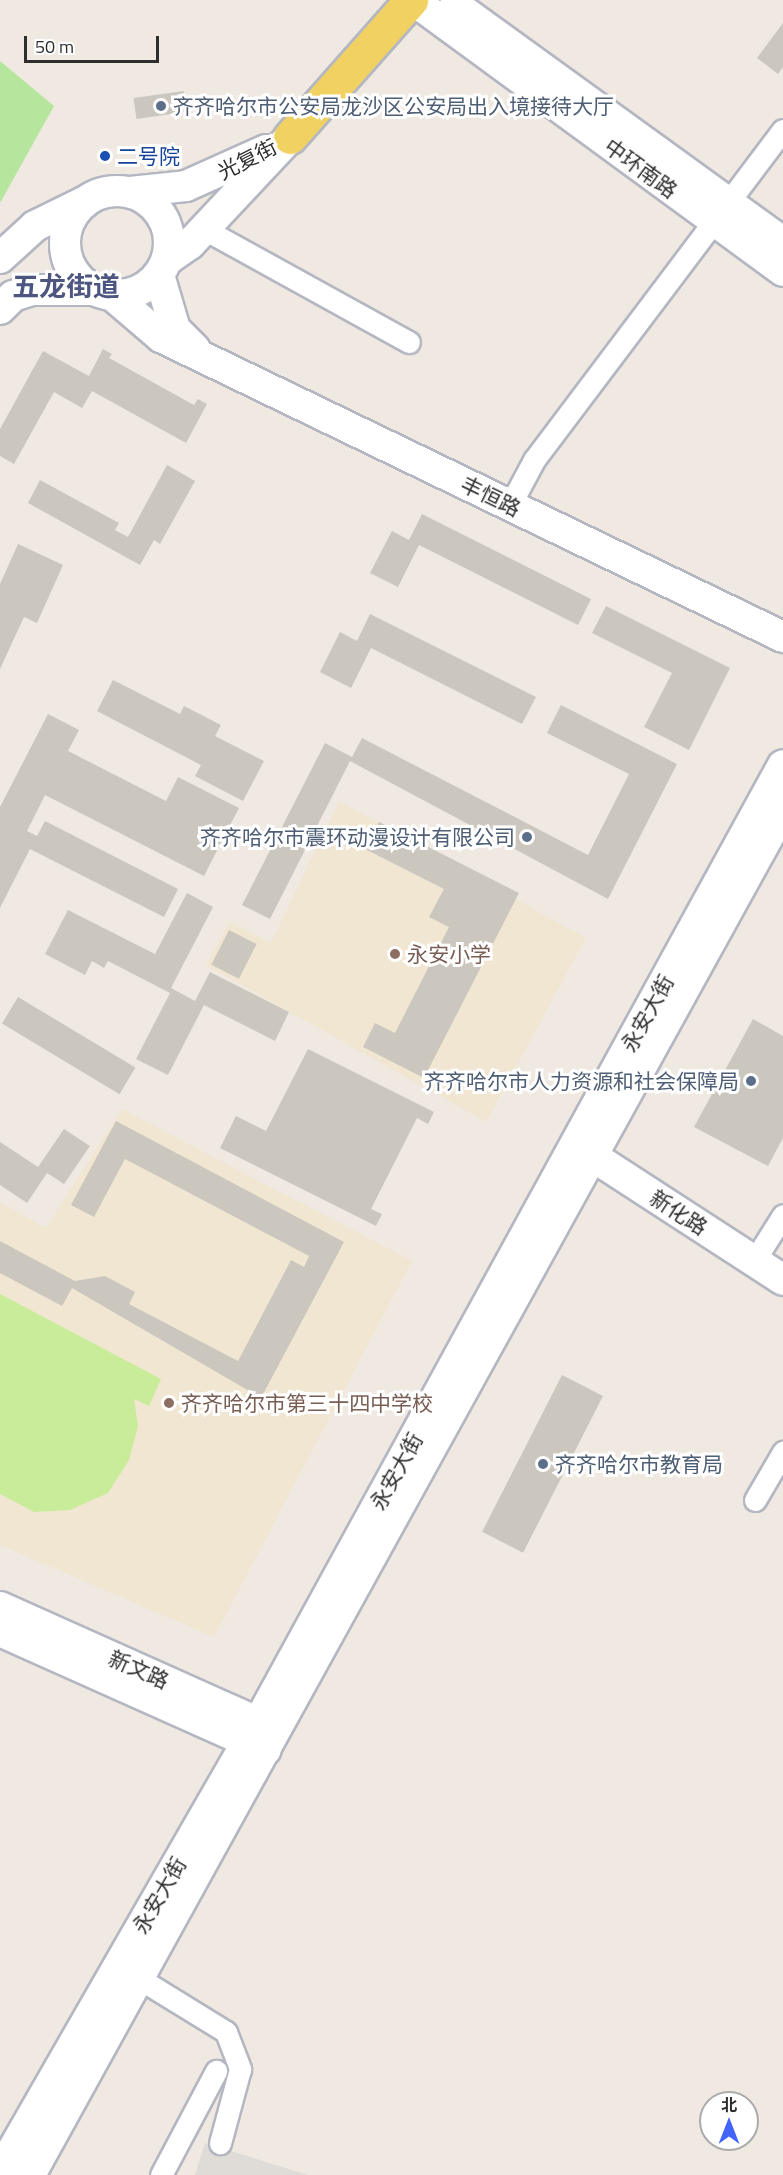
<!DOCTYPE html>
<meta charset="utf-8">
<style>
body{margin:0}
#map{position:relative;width:783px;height:2175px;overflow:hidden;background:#efe9e1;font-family:"Titillium Web","Noto Sans SC",sans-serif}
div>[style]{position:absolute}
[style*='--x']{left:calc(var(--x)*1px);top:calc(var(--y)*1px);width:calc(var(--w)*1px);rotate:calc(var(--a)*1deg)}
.education>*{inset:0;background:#f0e6d1}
.green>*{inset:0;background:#b6e59e}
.pitch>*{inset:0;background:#c9ec9a}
.plaza>*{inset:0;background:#dfdcd8}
.building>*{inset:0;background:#cbc7bf;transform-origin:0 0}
.roads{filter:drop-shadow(2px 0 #b4b7c1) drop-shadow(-2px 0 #b4b7c1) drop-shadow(0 2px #b4b7c1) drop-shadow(0 -2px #b4b7c1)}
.street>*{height:21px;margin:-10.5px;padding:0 10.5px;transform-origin:10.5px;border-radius:10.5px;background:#fff}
.secondary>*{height:30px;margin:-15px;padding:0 15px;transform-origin:15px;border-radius:15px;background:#fff}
.secondary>.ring{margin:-15px;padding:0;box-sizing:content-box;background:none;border:30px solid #fff;border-radius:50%}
.primary>*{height:33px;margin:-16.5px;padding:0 16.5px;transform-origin:16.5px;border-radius:16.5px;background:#f2d163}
.dots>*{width:16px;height:16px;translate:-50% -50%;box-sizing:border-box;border:3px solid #fff;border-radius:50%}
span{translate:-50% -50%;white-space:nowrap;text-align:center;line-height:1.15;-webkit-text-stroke:6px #fff;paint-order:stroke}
.service-label{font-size:21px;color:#4e5e75}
.left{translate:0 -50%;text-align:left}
.right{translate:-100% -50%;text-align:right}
.transit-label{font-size:21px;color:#164399}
.street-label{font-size:21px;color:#2e2e2e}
.education-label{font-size:21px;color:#785e54}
.district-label{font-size:27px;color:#4d5680;font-weight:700}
.north{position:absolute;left:699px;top:2091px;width:60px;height:60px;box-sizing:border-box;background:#fff;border:2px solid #ababab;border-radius:50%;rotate:0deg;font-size:16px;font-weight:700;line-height:24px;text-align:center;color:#2e2e2e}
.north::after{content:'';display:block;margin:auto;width:21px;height:27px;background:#4264fb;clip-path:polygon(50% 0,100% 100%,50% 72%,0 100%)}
.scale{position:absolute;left:24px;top:36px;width:135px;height:27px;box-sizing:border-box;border:3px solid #2e2e2e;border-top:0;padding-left:8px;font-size:18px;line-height:21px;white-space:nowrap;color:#2e2e2e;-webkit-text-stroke:4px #fff;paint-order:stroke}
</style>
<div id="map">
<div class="education">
<div style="clip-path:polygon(339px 801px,586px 938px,486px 1122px,206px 965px,230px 922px,271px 943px)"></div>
<div style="clip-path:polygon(122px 1109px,412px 1261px,214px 1637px,0 1545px,0 1202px,46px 1228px)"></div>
</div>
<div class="green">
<div style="clip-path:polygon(0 61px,54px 106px,0 203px)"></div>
</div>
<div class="pitch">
<div style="clip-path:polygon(0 1294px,161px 1379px,149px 1406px,134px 1399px,138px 1426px,129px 1460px,108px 1493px,70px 1510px,34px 1512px,0 1494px)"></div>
</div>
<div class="plaza">
<div style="clip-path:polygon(205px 2143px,308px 2175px,195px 2175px)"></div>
</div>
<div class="building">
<div style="clip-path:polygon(783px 23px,783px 67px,778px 74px,757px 58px)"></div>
<div style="left:184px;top:91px;width:21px;height:51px;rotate:82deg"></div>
<div style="clip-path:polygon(103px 349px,112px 354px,109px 358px,194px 405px,198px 399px,207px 404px,186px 443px,92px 391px,82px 408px,54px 392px,14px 464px,0 456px,0 429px,43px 351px,89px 376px)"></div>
<div style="clip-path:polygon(167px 465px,195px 481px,160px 544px,154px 540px,140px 565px,28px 503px,40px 480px,119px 523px,115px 530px,128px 537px)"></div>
<div style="clip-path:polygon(422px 514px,591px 599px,578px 625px,419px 545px,398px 587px,370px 573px,392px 531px,409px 540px)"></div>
<div style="clip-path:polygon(18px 544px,63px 565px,37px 623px,24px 617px,0 669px,0 584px)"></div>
<div style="clip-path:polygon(606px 606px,730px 668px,689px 750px,644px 727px,672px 673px,592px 633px)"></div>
<div style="clip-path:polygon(370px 614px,536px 697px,522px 724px,371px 648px,351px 688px,320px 672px,340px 632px,357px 641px)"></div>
<div style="clip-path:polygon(113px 680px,180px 714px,184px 706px,221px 725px,215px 736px,264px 761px,243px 801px,195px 776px,201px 765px,97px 711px)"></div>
<div style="clip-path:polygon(561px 705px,677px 764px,608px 899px,350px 761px,270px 919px,242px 905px,325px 743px,352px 757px,362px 738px,588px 855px,629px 774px,547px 733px)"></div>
<div style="clip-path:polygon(48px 714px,79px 730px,68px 751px,166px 801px,178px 777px,239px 808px,204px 876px,45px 795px,27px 831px,37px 836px,45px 821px,178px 889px,164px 917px,30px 849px,0 908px,0 807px)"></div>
<div style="clip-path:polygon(379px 822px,519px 893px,424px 1078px,363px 1047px,375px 1023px,395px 1033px,449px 927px,429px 917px,444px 889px,365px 849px)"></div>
<div style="clip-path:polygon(187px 893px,213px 907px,171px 988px,195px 1001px,210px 972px,289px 1012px,275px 1041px,204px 1005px,168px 1075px,136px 1059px,170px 993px,108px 961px,104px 968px,92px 961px,85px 975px,45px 954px,68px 910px,155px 954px)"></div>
<div style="left:229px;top:930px;width:31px;height:39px;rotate:27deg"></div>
<div style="left:18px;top:997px;width:137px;height:31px;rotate:31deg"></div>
<div style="clip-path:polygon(753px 1019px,783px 1036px,783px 1138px,768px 1166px,694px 1127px)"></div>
<div style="clip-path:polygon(308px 1049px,434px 1112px,428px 1124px,417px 1118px,371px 1209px,382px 1214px,376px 1226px,220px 1148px,236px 1116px,266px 1131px)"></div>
<div style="clip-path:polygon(116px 1121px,344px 1242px,261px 1398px,72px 1288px,62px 1306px,0 1273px,0 1241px,75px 1281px,105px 1276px,135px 1292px,129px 1304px,238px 1361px,291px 1260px,304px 1267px,309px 1256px,125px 1159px,94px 1217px,71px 1205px)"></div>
<div style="clip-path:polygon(64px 1129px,90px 1146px,64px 1184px,47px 1173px,27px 1203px,0 1185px,0 1142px,38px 1167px)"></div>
<div style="left:562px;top:1375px;width:46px;height:176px;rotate:27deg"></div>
</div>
<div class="roads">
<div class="street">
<div style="--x:204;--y:229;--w:234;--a:28.9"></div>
<div style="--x:510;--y:505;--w:51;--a:-61.9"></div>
<div style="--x:534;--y:460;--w:413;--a:-53"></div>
<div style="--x:754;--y:1261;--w:54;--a:-57.8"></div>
<div style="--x:755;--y:1500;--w:56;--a:-59.7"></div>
<div style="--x:140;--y:1979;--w:101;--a:31.6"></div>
<div style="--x:226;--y:2032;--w:40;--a:69"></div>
<div style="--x:240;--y:2069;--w:77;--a:105.1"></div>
<div style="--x:161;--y:2175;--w:118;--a:-62.1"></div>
</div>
<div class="secondary">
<div style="--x:413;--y:0;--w:459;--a:36.2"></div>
<div style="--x:455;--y:5;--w:405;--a:35.9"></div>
<div class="ring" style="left:65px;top:191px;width:74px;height:74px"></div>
<div style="--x:130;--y:192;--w:56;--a:-6.1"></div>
<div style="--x:186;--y:186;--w:88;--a:-24.2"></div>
<div style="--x:0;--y:258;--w:47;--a:-42.4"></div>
<div style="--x:35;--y:226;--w:55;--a:-26.1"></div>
<div style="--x:167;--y:260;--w:28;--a:-35"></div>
<div style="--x:190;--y:244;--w:146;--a:-46.9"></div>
<div style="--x:159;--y:275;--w:56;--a:73.5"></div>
<div style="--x:175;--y:329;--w:28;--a:45"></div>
<div style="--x:112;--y:295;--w:65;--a:40.6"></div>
<div style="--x:161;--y:337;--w:691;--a:25.75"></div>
<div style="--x:0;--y:309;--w:18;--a:-45"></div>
<div style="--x:13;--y:296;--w:19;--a:-18"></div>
<div style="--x:31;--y:290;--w:64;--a:0"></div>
<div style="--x:577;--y:1146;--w:246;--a:33"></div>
<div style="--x:0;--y:1607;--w:301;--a:24.1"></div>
<div style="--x:0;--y:1631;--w:291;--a:24.1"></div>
<div style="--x:0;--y:2172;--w:518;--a:-60.12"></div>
<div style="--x:258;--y:1723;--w:1092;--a:-61.28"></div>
<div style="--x:30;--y:2175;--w:1559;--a:-61.12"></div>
</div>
<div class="primary">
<div style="--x:290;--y:137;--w:183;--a:-48.5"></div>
</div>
</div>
<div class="dots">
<div style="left:161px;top:106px;background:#5c6f8a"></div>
<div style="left:105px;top:156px;background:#1a4fb4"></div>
<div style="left:527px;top:837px;background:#5c6f8a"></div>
<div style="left:395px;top:954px;background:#8d6e63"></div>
<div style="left:751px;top:1081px;background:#5c6f8a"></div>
<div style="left:169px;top:1403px;background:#8d6e63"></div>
<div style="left:543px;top:1464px;background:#5c6f8a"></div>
</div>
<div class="service-label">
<span class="left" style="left:173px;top:106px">齐齐哈尔市公安局龙沙区公安局出入境接待大厅</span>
<span class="right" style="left:515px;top:837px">齐齐哈尔市震环动漫设计有限公司</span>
<span class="right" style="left:739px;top:1081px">齐齐哈尔市人力资源和社会保障局</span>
<span class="left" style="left:555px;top:1464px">齐齐哈尔市教育局</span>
</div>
<div class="transit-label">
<span class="left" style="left:117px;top:156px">二号院</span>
</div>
<div class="street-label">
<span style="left:247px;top:159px;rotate:-27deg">光复街</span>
<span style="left:641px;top:168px;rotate:36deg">中环南路</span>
<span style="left:491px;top:496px;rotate:26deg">丰恒路</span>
<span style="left:647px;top:1013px;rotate:-61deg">永安大街</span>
<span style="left:679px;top:1212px;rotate:33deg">新化路</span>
<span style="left:396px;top:1471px;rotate:-61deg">永安大街</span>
<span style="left:139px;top:1669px;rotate:24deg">新文路</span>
<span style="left:159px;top:1895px;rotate:-60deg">永安大街</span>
</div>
<div class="education-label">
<span class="left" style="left:407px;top:954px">永安小学</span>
<span class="left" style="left:181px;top:1403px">齐齐哈尔市第三十四中学校</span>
</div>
<div class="district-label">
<span style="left:66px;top:286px">五龙街道</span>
</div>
<div class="north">北</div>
<div class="scale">50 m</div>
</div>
